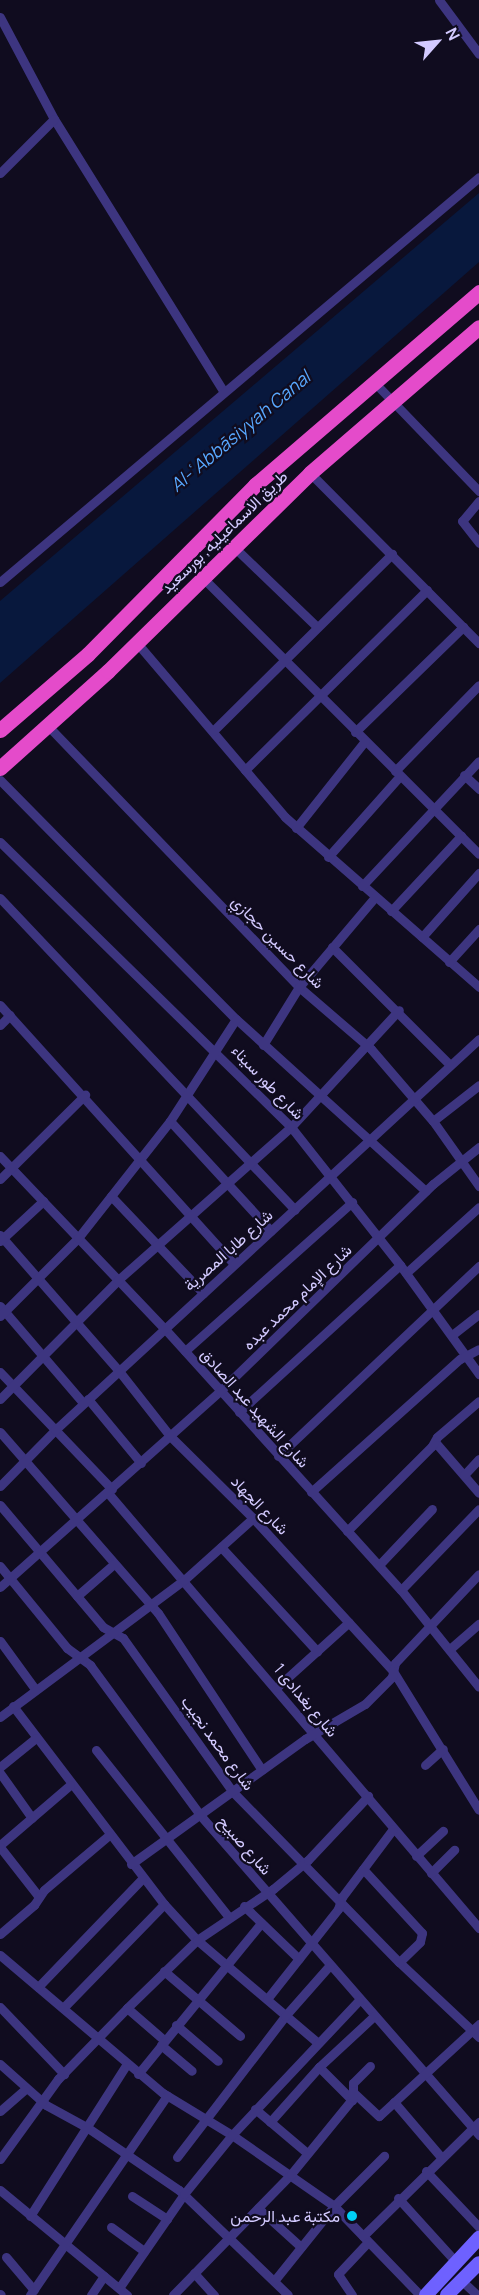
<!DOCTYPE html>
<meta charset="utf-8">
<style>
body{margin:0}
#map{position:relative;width:479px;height:2295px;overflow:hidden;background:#100c1f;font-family:Manrope,Vazirmatn,sans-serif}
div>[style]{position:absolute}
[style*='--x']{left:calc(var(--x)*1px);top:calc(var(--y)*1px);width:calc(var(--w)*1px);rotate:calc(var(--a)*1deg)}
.water>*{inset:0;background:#08183d}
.minor>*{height:9px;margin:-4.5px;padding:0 4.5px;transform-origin:4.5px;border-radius:4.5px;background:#3d3580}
.secondary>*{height:14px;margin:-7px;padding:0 7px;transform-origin:7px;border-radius:7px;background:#6e61ff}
.trunk>*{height:15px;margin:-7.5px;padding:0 7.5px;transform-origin:7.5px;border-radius:7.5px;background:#e44bca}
.dots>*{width:16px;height:16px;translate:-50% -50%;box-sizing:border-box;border:3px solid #100c1f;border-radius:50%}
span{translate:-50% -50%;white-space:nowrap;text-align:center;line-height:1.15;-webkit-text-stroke:4.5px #100c1f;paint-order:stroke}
.street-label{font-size:16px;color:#d3caff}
.poi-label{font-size:16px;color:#d3caff}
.right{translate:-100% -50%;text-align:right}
.water-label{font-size:18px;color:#58a8ff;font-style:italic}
.north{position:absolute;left:407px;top:12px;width:60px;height:60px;-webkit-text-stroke:4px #100c1f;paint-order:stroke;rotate:63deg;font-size:16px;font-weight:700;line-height:24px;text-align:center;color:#d3caff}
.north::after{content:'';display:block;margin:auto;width:21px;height:27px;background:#d3caff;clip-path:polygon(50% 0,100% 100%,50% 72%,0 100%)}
</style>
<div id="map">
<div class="water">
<div style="clip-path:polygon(479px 193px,479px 262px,0 683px,0 601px)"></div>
</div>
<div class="minor">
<div style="--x:439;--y:0;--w:67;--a:53.5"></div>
<div style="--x:0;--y:17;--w:115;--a:62.1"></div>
<div style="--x:54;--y:119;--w:319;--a:58.1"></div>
<div style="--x:0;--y:173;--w:76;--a:-45"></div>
<div style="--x:373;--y:381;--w:153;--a:46.1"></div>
<div style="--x:310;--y:473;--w:240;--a:45.2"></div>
<div style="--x:479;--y:501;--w:26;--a:130"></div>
<div style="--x:462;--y:521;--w:28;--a:52"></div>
<div style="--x:234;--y:547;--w:115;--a:43.9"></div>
<div style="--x:203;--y:578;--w:390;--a:45"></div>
<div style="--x:0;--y:582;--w:627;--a:-40.21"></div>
<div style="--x:137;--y:643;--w:228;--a:49.6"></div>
<div style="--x:285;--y:817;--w:258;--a:41.2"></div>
<div style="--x:48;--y:726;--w:362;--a:46.1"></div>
<div style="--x:299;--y:987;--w:95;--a:40.7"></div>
<div style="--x:371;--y:1049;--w:95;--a:49.3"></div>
<div style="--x:433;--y:1121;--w:80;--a:54.7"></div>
<div style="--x:213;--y:731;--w:252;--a:-44.7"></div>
<div style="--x:355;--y:732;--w:151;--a:-44.2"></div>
<div style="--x:245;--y:770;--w:256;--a:-44.7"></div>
<div style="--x:395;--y:771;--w:120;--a:-45.7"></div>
<div style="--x:464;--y:775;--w:21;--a:43"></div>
<div style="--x:0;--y:780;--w:336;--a:45.4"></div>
<div style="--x:236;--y:1019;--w:256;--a:42.2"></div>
<div style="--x:296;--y:828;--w:111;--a:-51.6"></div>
<div style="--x:0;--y:842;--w:407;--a:44.4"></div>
<div style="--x:291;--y:1127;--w:176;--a:51.7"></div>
<div style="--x:400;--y:1265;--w:135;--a:54.1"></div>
<div style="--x:328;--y:857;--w:108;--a:-48.4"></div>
<div style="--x:362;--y:886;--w:171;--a:-46.9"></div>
<div style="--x:0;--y:898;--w:429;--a:46.6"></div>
<div style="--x:391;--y:911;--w:103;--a:-47"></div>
<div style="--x:422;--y:937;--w:86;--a:-48.3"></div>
<div style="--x:332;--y:947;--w:165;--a:45"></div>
<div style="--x:449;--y:962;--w:45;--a:-47.7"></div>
<div style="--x:0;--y:1005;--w:349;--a:47.9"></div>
<div style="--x:0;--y:1025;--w:14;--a:-45"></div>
<div style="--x:263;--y:1045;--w:68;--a:-58.2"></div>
<div style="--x:299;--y:987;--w:118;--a:-49.8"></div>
<div style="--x:170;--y:1121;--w:149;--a:47.4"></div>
<div style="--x:433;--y:1121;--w:58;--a:-38"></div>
<div style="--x:0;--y:1156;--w:239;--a:46.4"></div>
<div style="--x:165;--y:1329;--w:352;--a:47.9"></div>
<div style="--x:401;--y:1590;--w:124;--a:51.2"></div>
<div style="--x:0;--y:1179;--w:120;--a:-44.7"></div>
<div style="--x:111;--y:1196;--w:134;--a:46.5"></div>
<div style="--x:0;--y:1235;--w:181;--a:48.8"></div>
<div style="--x:119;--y:1371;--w:83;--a:51.9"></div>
<div style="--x:170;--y:1436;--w:117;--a:44.7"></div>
<div style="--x:253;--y:1518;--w:207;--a:47.5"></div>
<div style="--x:393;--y:1671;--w:163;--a:58.3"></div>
<div style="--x:0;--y:1241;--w:59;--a:-42.9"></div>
<div style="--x:406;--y:1273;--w:98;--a:-42.1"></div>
<div style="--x:0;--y:1306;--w:128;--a:49.4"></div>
<div style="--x:0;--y:1316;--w:110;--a:-45"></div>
<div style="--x:78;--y:1238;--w:149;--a:-51.8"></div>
<div style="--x:170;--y:1121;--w:121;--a:-57.1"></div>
<div style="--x:452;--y:1335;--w:34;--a:-38"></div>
<div style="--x:185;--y:1351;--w:224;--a:-41.7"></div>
<div style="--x:0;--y:1372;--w:162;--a:46.3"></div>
<div style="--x:0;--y:1399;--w:168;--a:-45.2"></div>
<div style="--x:118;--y:1280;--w:231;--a:-41.5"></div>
<div style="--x:291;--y:1127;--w:159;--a:-47.3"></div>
<div style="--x:88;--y:1399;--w:83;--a:50.4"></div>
<div style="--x:239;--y:1412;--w:218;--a:-42.4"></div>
<div style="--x:0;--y:1432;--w:240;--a:48.9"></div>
<div style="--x:158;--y:1613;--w:188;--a:56.5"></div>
<div style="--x:435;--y:1442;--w:67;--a:49.2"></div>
<div style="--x:278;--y:1456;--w:277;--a:-43.4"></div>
<div style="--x:464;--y:1475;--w:22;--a:-47"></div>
<div style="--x:0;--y:1486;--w:78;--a:-45.5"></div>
<div style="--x:55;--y:1430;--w:577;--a:-42.68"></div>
<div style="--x:311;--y:1492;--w:200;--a:-41.8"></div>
<div style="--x:460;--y:1359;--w:21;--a:-28"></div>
<div style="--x:108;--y:1493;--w:572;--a:49.54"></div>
<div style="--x:0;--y:1505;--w:160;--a:49.8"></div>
<div style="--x:103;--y:1627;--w:23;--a:29"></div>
<div style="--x:123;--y:1638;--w:188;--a:54.5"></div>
<div style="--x:232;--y:1791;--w:239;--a:45.7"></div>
<div style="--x:399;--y:1962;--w:110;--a:43.2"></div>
<div style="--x:347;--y:1531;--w:120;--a:-45"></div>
<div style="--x:432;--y:1446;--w:10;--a:-61"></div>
<div style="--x:437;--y:1437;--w:55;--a:-40.6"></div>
<div style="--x:221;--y:1547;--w:142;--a:47.3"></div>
<div style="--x:379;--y:1565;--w:77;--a:-46.6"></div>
<div style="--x:0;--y:1566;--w:106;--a:50.7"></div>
<div style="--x:67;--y:1648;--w:29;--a:36"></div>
<div style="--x:90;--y:1665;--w:186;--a:53.7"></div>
<div style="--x:200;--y:1815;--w:425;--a:48.9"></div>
<div style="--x:0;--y:1587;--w:295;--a:-41.7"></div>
<div style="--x:220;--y:1391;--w:297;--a:-44.2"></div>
<div style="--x:433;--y:1184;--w:59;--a:-38.8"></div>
<div style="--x:401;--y:1590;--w:112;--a:-46.1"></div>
<div style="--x:77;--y:1596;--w:49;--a:-40.9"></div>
<div style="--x:0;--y:1641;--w:59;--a:53.9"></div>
<div style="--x:451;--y:1648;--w:37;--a:-41"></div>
<div style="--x:276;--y:1688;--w:98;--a:-42.1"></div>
<div style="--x:13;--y:1706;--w:249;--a:52.7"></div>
<div style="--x:164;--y:1904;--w:49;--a:47.5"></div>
<div style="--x:197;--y:1940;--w:157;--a:40.4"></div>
<div style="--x:0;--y:1717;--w:229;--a:-36.7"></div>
<div style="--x:184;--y:1580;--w:93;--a:-41.9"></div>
<div style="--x:96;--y:1750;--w:213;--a:51.5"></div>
<div style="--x:425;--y:1765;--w:24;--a:-42"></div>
<div style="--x:0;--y:1767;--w:46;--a:-38.9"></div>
<div style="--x:0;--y:1773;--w:55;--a:54.6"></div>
<div style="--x:0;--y:1845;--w:92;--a:-40.6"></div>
<div style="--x:0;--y:1847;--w:63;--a:52"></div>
<div style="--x:416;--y:1856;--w:37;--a:-43"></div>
<div style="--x:131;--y:1864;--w:214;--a:-35.7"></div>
<div style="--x:305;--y:1739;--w:69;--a:-30.3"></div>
<div style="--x:365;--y:1704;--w:38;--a:-45"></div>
<div style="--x:392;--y:1677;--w:14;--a:-78"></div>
<div style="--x:395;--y:1663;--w:122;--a:-46.7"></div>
<div style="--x:363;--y:1869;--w:87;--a:47.3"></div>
<div style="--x:422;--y:1933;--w:9;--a:103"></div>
<div style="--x:420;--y:1942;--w:29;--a:136"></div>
<div style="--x:431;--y:1873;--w:33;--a:-45"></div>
<div style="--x:244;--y:1906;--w:76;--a:43.9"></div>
<div style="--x:0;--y:1934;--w:45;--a:-40.5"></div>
<div style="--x:34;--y:1905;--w:18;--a:-56"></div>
<div style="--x:44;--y:1890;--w:85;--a:-40.2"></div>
<div style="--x:0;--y:1955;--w:214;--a:40.3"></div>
<div style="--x:163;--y:2093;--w:81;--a:31.3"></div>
<div style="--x:232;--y:2135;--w:124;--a:34.8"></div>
<div style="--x:334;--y:2206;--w:124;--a:46"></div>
<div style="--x:164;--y:1971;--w:100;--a:40.5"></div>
<div style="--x:38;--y:1987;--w:150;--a:-46.1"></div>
<div style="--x:267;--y:1999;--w:115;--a:-51.7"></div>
<div style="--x:338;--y:1909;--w:13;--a:-72"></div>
<div style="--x:342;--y:1897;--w:85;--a:-53.1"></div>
<div style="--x:0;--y:2007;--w:93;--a:46.3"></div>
<div style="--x:63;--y:2008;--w:145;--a:-45.8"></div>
<div style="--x:127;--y:2008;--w:49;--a:40.9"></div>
<div style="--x:176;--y:2025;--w:55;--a:40.6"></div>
<div style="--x:161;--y:2045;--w:40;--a:40"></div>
<div style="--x:0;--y:2064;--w:62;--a:41.7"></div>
<div style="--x:46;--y:2105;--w:48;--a:28.7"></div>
<div style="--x:88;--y:2128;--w:110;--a:34.3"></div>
<div style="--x:179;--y:2190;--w:151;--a:43.9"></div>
<div style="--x:319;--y:2067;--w:47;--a:45"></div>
<div style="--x:138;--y:2074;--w:195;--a:-50.8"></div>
<div style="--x:354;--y:2093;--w:34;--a:43"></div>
<div style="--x:379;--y:2116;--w:136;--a:-42.6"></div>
<div style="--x:394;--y:2102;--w:72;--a:49.5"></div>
<div style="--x:255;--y:2109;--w:68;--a:40.2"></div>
<div style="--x:0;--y:2111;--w:33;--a:-41"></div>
<div style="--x:270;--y:2122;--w:74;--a:-48.3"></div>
<div style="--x:319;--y:2067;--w:75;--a:-42.8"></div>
<div style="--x:177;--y:2157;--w:178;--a:-52.5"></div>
<div style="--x:285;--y:2016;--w:68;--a:-48.6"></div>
<div style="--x:0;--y:2159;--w:99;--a:-54.1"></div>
<div style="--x:58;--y:2079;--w:99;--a:-45.8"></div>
<div style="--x:127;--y:2008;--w:98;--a:-44.2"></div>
<div style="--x:197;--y:1940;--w:92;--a:-33.9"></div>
<div style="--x:273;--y:1889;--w:45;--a:-39.6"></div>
<div style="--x:308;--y:1860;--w:88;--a:-46.8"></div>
<div style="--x:426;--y:2171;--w:77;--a:46.6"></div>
<div style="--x:0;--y:2190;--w:165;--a:39.6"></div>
<div style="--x:132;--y:2196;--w:42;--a:33.3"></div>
<div style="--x:398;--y:2198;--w:88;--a:47.8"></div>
<div style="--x:258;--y:2208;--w:58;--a:42.2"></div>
<div style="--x:30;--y:2216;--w:180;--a:-57.5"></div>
<div style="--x:111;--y:2227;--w:41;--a:36"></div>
<div style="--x:363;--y:2236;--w:163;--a:-44.5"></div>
<div style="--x:6;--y:2257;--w:43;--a:49.7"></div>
<div style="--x:194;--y:2273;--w:30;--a:48"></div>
<div style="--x:274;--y:2281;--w:96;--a:-51.3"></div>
<div style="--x:334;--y:2206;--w:71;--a:-45"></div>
<div style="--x:462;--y:2281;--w:21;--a:43"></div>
<div style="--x:119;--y:2288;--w:114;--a:-55.3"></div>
<div style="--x:184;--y:2194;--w:76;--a:-50.9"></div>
<div style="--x:232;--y:2135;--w:185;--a:-46.7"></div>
<div style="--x:0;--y:2294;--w:1;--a:45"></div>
<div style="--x:30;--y:2295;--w:242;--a:-55.5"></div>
<div style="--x:91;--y:2295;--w:23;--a:-56"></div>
<div style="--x:173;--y:2295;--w:169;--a:-45.7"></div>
<div style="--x:291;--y:2174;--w:98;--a:-50.8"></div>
<div style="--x:353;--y:2098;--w:15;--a:-90"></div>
<div style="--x:353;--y:2083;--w:24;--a:-45"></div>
<div style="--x:352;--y:2295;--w:25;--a:-124"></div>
<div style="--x:338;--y:2274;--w:44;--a:-46.8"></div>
</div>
<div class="secondary">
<div style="--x:426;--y:2295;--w:78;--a:-47.1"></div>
<div style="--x:447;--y:2295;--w:45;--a:-45"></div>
</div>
<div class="trunk">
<div style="--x:0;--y:730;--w:116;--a:-40.8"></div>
<div style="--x:88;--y:654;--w:238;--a:-45.3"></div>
<div style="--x:255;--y:485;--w:296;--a:-40.7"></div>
<div style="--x:0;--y:768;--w:145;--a:-41.9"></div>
<div style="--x:108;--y:671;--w:283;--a:-44.4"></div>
<div style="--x:310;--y:473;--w:223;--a:-40.8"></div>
</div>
<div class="dots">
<div style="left:352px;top:2216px;background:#00cff5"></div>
</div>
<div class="street-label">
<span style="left:224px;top:532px;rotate:-44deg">طريق الاسماعيليه, بورسعيد</span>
<span style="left:278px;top:942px;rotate:45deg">شارع حسين حجازي</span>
<span style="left:268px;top:1082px;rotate:46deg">شارع طور سيناء</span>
<span style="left:228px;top:1250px;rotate:-42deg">شارع طابا المصرية</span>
<span style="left:297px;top:1297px;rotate:-44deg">شارع الإمام محمد عبده</span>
<span style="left:255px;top:1408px;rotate:48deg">شارع الشهيد عبد الصادق</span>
<span style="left:260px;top:1505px;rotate:46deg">شارع الجهاد</span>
<span style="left:306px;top:1700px;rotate:50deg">شارع بغدادى 1</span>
<span style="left:218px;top:1743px;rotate:54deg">شارع محمد نجيب</span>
<span style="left:245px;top:1845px;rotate:49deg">شارع صبيح</span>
</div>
<div class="poi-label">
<span class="right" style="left:340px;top:2216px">مكتبة عبد الرحمن</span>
</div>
<div class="water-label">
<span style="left:240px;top:431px;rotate:-40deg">Al-ʿAbbāsiyyah Canal</span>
</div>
<div class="north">N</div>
</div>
